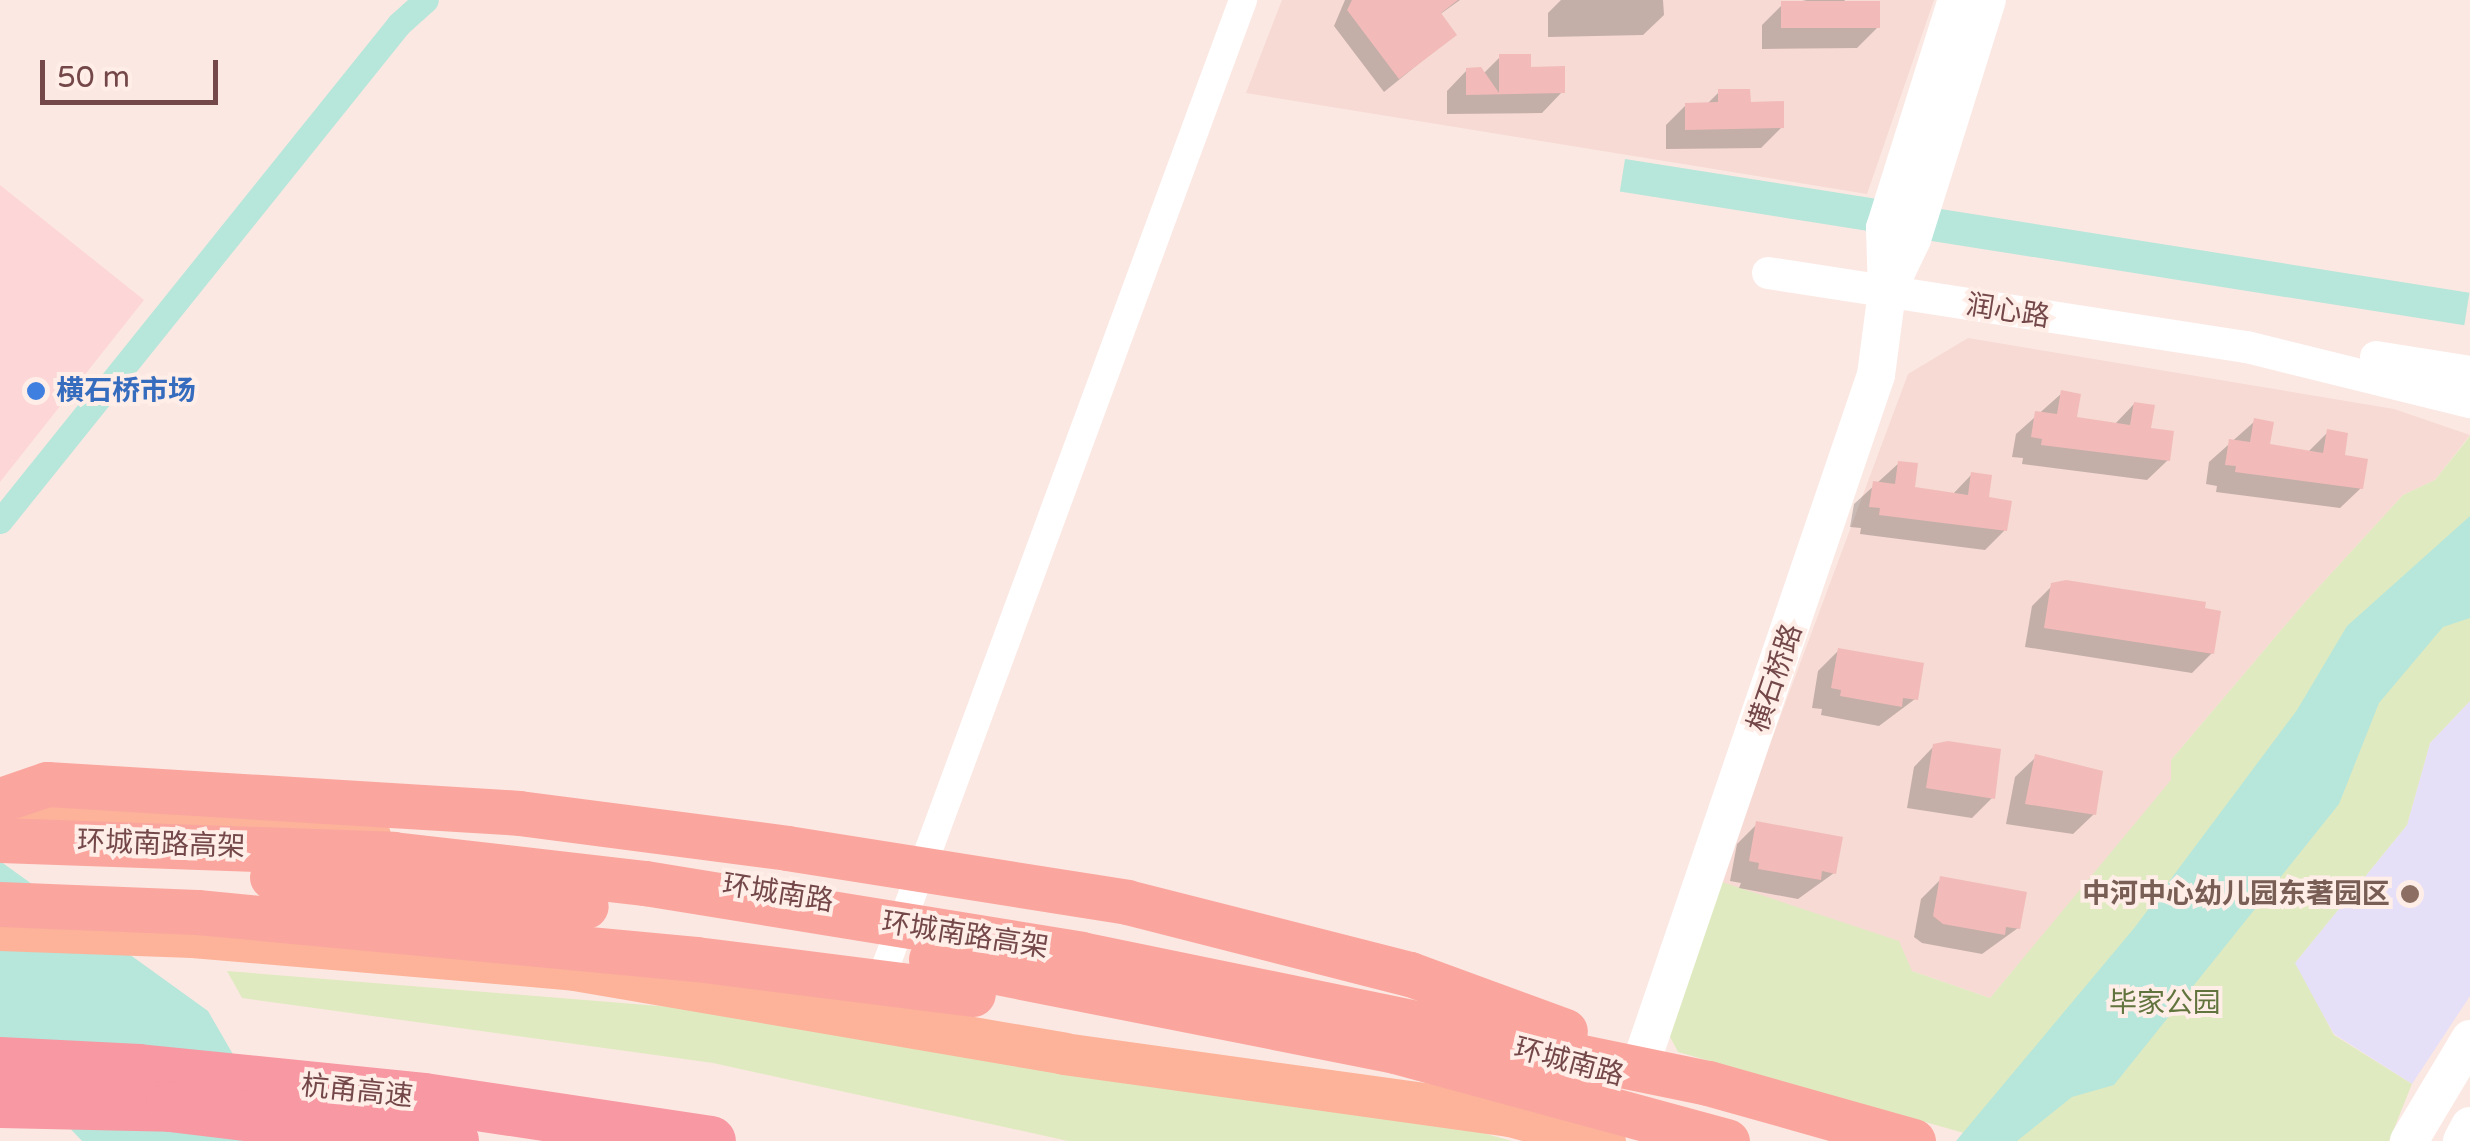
<!DOCTYPE html>
<meta charset="utf-8">
<style>
body{margin:0}
#map{position:relative;width:2470px;height:1141px;overflow:hidden;background:#fce8e2;font-family:"Varela Round","Noto Sans SC",sans-serif}
div>[style]{position:absolute}
[style*='--x']{left:calc(var(--x)*1px);top:calc(var(--y)*1px);width:calc(var(--w)*1px);rotate:calc(var(--a)*1deg)}
.residential>*{inset:0;background:#f6dad3}
.commercial>*{inset:0;background:#fdd6d8}
.education>*{inset:0;background:#e6dff8}
.green>*{inset:0;background:#e0eac1}
.water>*{inset:0;background:#b7e6db;transform-origin:0 0}
.shadow>*{inset:0;background:#0003}
.canal>*{height:25px;margin:-12.5px;padding:0 12.5px;transform-origin:12.5px;border-radius:12.5px;background:#b7e6db}
.building>*{inset:0;background:#f2bbb9;transform-origin:0 0}
.minor>*{height:28px;margin:-14px;padding:0 14px;transform-origin:14px;border-radius:14px;background:#fff}
.tertiary>*{height:32px;margin:-16px;padding:0 16px;transform-origin:16px;border-radius:16px;background:#fff}
.secondary>*{height:38px;margin:-19px;padding:0 19px;transform-origin:19px;border-radius:19px;background:#fff}
.primary>*{height:42px;margin:-21px;padding:0 21px;transform-origin:21px;border-radius:21px;background:#fcb39a}
.trunk>*{height:45px;margin:-22.5px;padding:0 22.5px;transform-origin:22.5px;border-radius:22.5px;background:#faa69e}
.motorway>*{height:50px;margin:-25px;padding:0 25px;transform-origin:25px;border-radius:25px;background:#f798a2}
.dots>*{width:28px;height:28px;translate:-50% -50%;box-sizing:border-box;border:5px solid #ffeee8;border-radius:50%}
span{translate:-50% -50%;white-space:nowrap;text-align:center;line-height:1.15;-webkit-text-stroke:8px #ffeee8;paint-order:stroke}
.street-label{font-size:28px;color:#744849}
.shop-label{font-size:28px;color:#366cbe;font-weight:700}
.left{translate:0 -50%;text-align:left}
.education-label{font-size:28px;color:#785e54;font-weight:700}
.right{translate:-100% -50%;text-align:right}
.park-label{font-size:28px;color:#62743e}
.scale{position:absolute;left:40px;top:60px;width:178px;height:45px;box-sizing:border-box;border:5px solid #744849;border-top:0;padding-left:12px;font-size:30px;line-height:35px;white-space:nowrap;color:#744849;-webkit-text-stroke:8px #ffeee8;paint-order:stroke}
</style>
<div id="map">
<div class="residential">
<div style="clip-path:polygon(1282px 0,1934px 0,1867px 194px,1246px 93px)"></div>
<div style="clip-path:polygon(1968px 338px,2394px 409px,2470px 435px,2435px 480px,2403px 495px,2305px 602px,2171px 760px,2172px 780px,1990px 998px,1912px 971px,1719px 881px,1908px 374px)"></div>
</div>
<div class="commercial">
<div style="clip-path:polygon(0 185px,144px 300px,0 482px)"></div>
</div>
<div class="education">
<div style="clip-path:polygon(2470px 701px,2470px 996px,2412px 1084px,2334px 1034px,2294px 964px,2407px 825px,2430px 743px)"></div>
</div>
<div class="green">
<div style="clip-path:polygon(2470px 436px,2470px 701px,2430px 743px,2407px 825px,2295px 963px,2334px 1035px,2412px 1084px,2389px 1141px,1992px 1141px,1678px 1052px,1669px 1035px,1719px 881px,1899px 941px,1912px 971px,1990px 998px,2171px 780px,2171px 760px,2305px 602px,2403px 495px,2435px 480px)"></div>
<div style="clip-path:polygon(227px 971px,746px 1013px,1450px 1124px,1512px 1141px,1068px 1141px,713px 1063px,242px 998px)"></div>
</div>
<div class="water">
<div style="left:1625px;top:159px;width:855px;height:33px;rotate:9deg"></div>
<div style="clip-path:polygon(2470px 516px,2470px 618px,2443px 627px,2379px 703px,2339px 804px,2114px 1085px,2072px 1097px,2017px 1141px,1956px 1141px,2135px 927px,2297px 710px,2347px 626px)"></div>
<div style="clip-path:polygon(0 861px,208px 1011px,283px 1141px,82px 1141px,0 1055px)"></div>
</div>
<div class="shadow">
<div style="clip-path:polygon(1345px 0,1460px 0,1439px 15px,1454px 35px,1384px 92px,1334px 26px)"></div>
<div style="clip-path:polygon(1561px 0,1663px 0,1664px 15px,1643px 35px,1548px 37px,1548px 13px)"></div>
<div style="clip-path:polygon(1807px 0,1844px 0,1878px 27px,1857px 48px,1762px 49px,1762px 25px,1782px 5px)"></div>
<div style="clip-path:polygon(1500px 57px,1562px 92px,1542px 113px,1447px 114px,1447px 91px,1467px 70px,1483px 74px)"></div>
<div style="clip-path:polygon(1719px 92px,1782px 127px,1761px 148px,1666px 149px,1666px 125px,1686px 105px,1706px 105px)"></div>
<div style="clip-path:polygon(2062px 393px,2074px 419px,2114px 425px,2134px 404px,2168px 460px,2147px 480px,2022px 464px,2023px 458px,2012px 457px,2016px 434px)"></div>
<div style="clip-path:polygon(2255px 421px,2267px 446px,2307px 453px,2328px 432px,2361px 488px,2340px 508px,2216px 492px,2217px 486px,2206px 484px,2209px 462px)"></div>
<div style="clip-path:polygon(1899px 463px,1912px 489px,1952px 495px,1972px 474px,2005px 530px,1985px 550px,1860px 534px,1861px 528px,1850px 527px,1854px 504px)"></div>
<div style="clip-path:polygon(2053px 585px,2212px 653px,2192px 673px,2025px 647px,2032px 606px)"></div>
<div style="clip-path:polygon(1839px 650px,1915px 699px,1879px 726px,1821px 715px,1822px 709px,1812px 708px,1818px 671px)"></div>
<div style="clip-path:polygon(1934px 746px,1992px 798px,1972px 818px,1907px 808px,1914px 767px)"></div>
<div style="clip-path:polygon(2036px 757px,2094px 814px,2073px 834px,2006px 824px,2015px 777px)"></div>
<div style="clip-path:polygon(1757px 824px,1834px 873px,1798px 899px,1739px 888px,1741px 883px,1730px 881px,1737px 844px)"></div>
<div style="clip-path:polygon(1941px 879px,2018px 928px,1982px 954px,1922px 943px,1914px 937px,1921px 899px)"></div>
</div>
<div class="canal">
<div style="--x:0;--y:521;--w:637;--a:-51.24"></div>
<div style="--x:399;--y:24;--w:36;--a:-42"></div>
</div>
<div class="building">
<div style="clip-path:polygon(1352px 0,1458px 0,1441px 13px,1457px 35px,1399px 79px,1347px 10px)"></div>
<div style="left:1880px;top:1px;width:27px;height:99px;rotate:90deg"></div>
<div style="clip-path:polygon(1499px 54px,1531px 54px,1531px 67px,1565px 66px,1565px 93px,1466px 95px,1466px 68px,1481px 67px,1499px 93px)"></div>
<div style="clip-path:polygon(1718px 89px,1750px 89px,1751px 102px,1784px 101px,1784px 128px,1685px 130px,1685px 103px,1718px 102px)"></div>
<div style="clip-path:polygon(2061px 390px,2081px 394px,2077px 417px,2130px 425px,2134px 402px,2155px 405px,2151px 428px,2174px 431px,2170px 461px,2041px 445px,2042px 439px,2031px 437px,2035px 411px,2057px 414px)"></div>
<div style="clip-path:polygon(2254px 418px,2274px 422px,2270px 444px,2323px 453px,2327px 429px,2348px 433px,2345px 455px,2368px 459px,2363px 489px,2235px 472px,2236px 466px,2225px 465px,2229px 439px,2250px 442px)"></div>
<div style="clip-path:polygon(1898px 461px,1918px 463px,1915px 487px,1968px 495px,1971px 472px,1992px 475px,1989px 497px,2012px 501px,2007px 531px,1879px 515px,1880px 508px,1869px 507px,1873px 481px,1895px 484px)"></div>
<div style="clip-path:polygon(2066px 580px,2206px 602px,2205px 608px,2221px 611px,2214px 654px,2044px 628px,2051px 583px)"></div>
<div style="clip-path:polygon(1838px 648px,1924px 663px,1918px 700px,1903px 698px,1902px 707px,1840px 696px,1841px 690px,1831px 688px)"></div>
<div style="clip-path:polygon(1948px 741px,2001px 749px,1995px 799px,1926px 788px,1933px 744px)"></div>
<div style="clip-path:polygon(2035px 754px,2103px 771px,2096px 815px,2025px 804px)"></div>
<div style="clip-path:polygon(1756px 821px,1843px 837px,1836px 874px,1822px 871px,1821px 880px,1758px 869px,1759px 863px,1749px 861px)"></div>
<div style="clip-path:polygon(1940px 876px,2027px 892px,2020px 929px,2006px 927px,2005px 935px,1943px 924px,1933px 916px)"></div>
</div>
<div class="minor">
<div style="--x:875;--y:995;--w:1061;--a:-69.7"></div>
</div>
<div class="tertiary">
<div style="--x:1768;--y:273;--w:485;--a:8.8"></div>
<div style="--x:2247;--y:347;--w:230;--a:13.9"></div>
<div style="--x:2376;--y:357;--w:95;--a:9.1"></div>
</div>
<div class="secondary">
<div style="--x:1890;--y:285;--w:51;--a:-64.4"></div>
<div style="--x:1912;--y:239;--w:250;--a:-72.6"></div>
<div style="--x:1642;--y:1060;--w:724;--a:-71.14"></div>
<div style="--x:1876;--y:375;--w:84;--a:-82.5"></div>
<div style="--x:1887;--y:292;--w:64;--a:-91.8"></div>
<div style="--x:1885;--y:228;--w:239;--a:-72.5"></div>
<div style="--x:2409;--y:1141;--w:119;--a:-59.1"></div>
<div style="--x:2462;--y:1141;--w:17;--a:-62"></div>
</div>
<div class="primary">
<div style="--x:0;--y:809;--w:371;--a:4.2"></div>
<div style="--x:0;--y:930;--w:193;--a:2.1"></div>
<div style="--x:193;--y:937;--w:383;--a:4.9"></div>
<div style="--x:575;--y:970;--w:496;--a:9.7"></div>
<div style="--x:1064;--y:1054;--w:450;--a:7.9"></div>
<div style="--x:1510;--y:1116;--w:98;--a:14.7"></div>
</div>
<div class="trunk">
<div style="--x:0;--y:800;--w:50;--a:-18.8"></div>
<div style="--x:47;--y:784;--w:473;--a:3.5"></div>
<div style="--x:519;--y:813;--w:270;--a:7.4"></div>
<div style="--x:787;--y:848;--w:344;--a:9"></div>
<div style="--x:1127;--y:902;--w:292;--a:14.3"></div>
<div style="--x:1410;--y:974;--w:165;--a:20.2"></div>
<div style="--x:0;--y:840;--w:393;--a:2"></div>
<div style="--x:393;--y:854;--w:254;--a:6.6"></div>
<div style="--x:645;--y:883;--w:442;--a:9.2"></div>
<div style="--x:1081;--y:954;--w:640;--a:11.63"></div>
<div style="--x:1708;--y:1083;--w:213;--a:15.8"></div>
<div style="--x:272;--y:877;--w:315;--a:5.3"></div>
<div style="--x:0;--y:904;--w:197;--a:2.3"></div>
<div style="--x:197;--y:912;--w:501;--a:5.38"></div>
<div style="--x:696;--y:959;--w:279;--a:7.2"></div>
<div style="--x:931;--y:959;--w:473;--a:11.2"></div>
<div style="--x:1395;--y:1051;--w:344;--a:15.2"></div>
</div>
<div class="motorway">
<div style="--x:0;--y:1062;--w:139;--a:2.9"></div>
<div style="--x:139;--y:1069;--w:286;--a:5.8"></div>
<div style="--x:424;--y:1098;--w:290;--a:8.5"></div>
<div style="--x:0;--y:1103;--w:170;--a:1.3"></div>
<div style="--x:170;--y:1107;--w:286;--a:6.8"></div>
</div>
<div class="dots">
<div style="left:36px;top:391px;background:#3f7fe0"></div>
<div style="left:2410px;top:894px;background:#8d6e63"></div>
</div>
<div class="street-label">
<span style="left:2008px;top:311px;rotate:9deg">润心路</span>
<span style="left:1775px;top:678px;rotate:-71deg">横石桥路</span>
<span style="left:161px;top:844px;rotate:2deg">环城南路高架</span>
<span style="left:778px;top:893px;rotate:9deg">环城南路</span>
<span style="left:965px;top:935px;rotate:9deg">环城南路高架</span>
<span style="left:1569px;top:1062px;rotate:15deg">环城南路</span>
<span style="left:357px;top:1091px;rotate:6deg">杭甬高速</span>
</div>
<div class="shop-label">
<span class="left" style="left:56px;top:391px">横石桥市场</span>
</div>
<div class="education-label">
<span class="right" style="left:2390px;top:894px">中河中心幼儿园东著园区</span>
</div>
<div class="park-label">
<span style="left:2165px;top:1003px">毕家公园</span>
</div>
<div class="scale">50 m</div>
</div>
